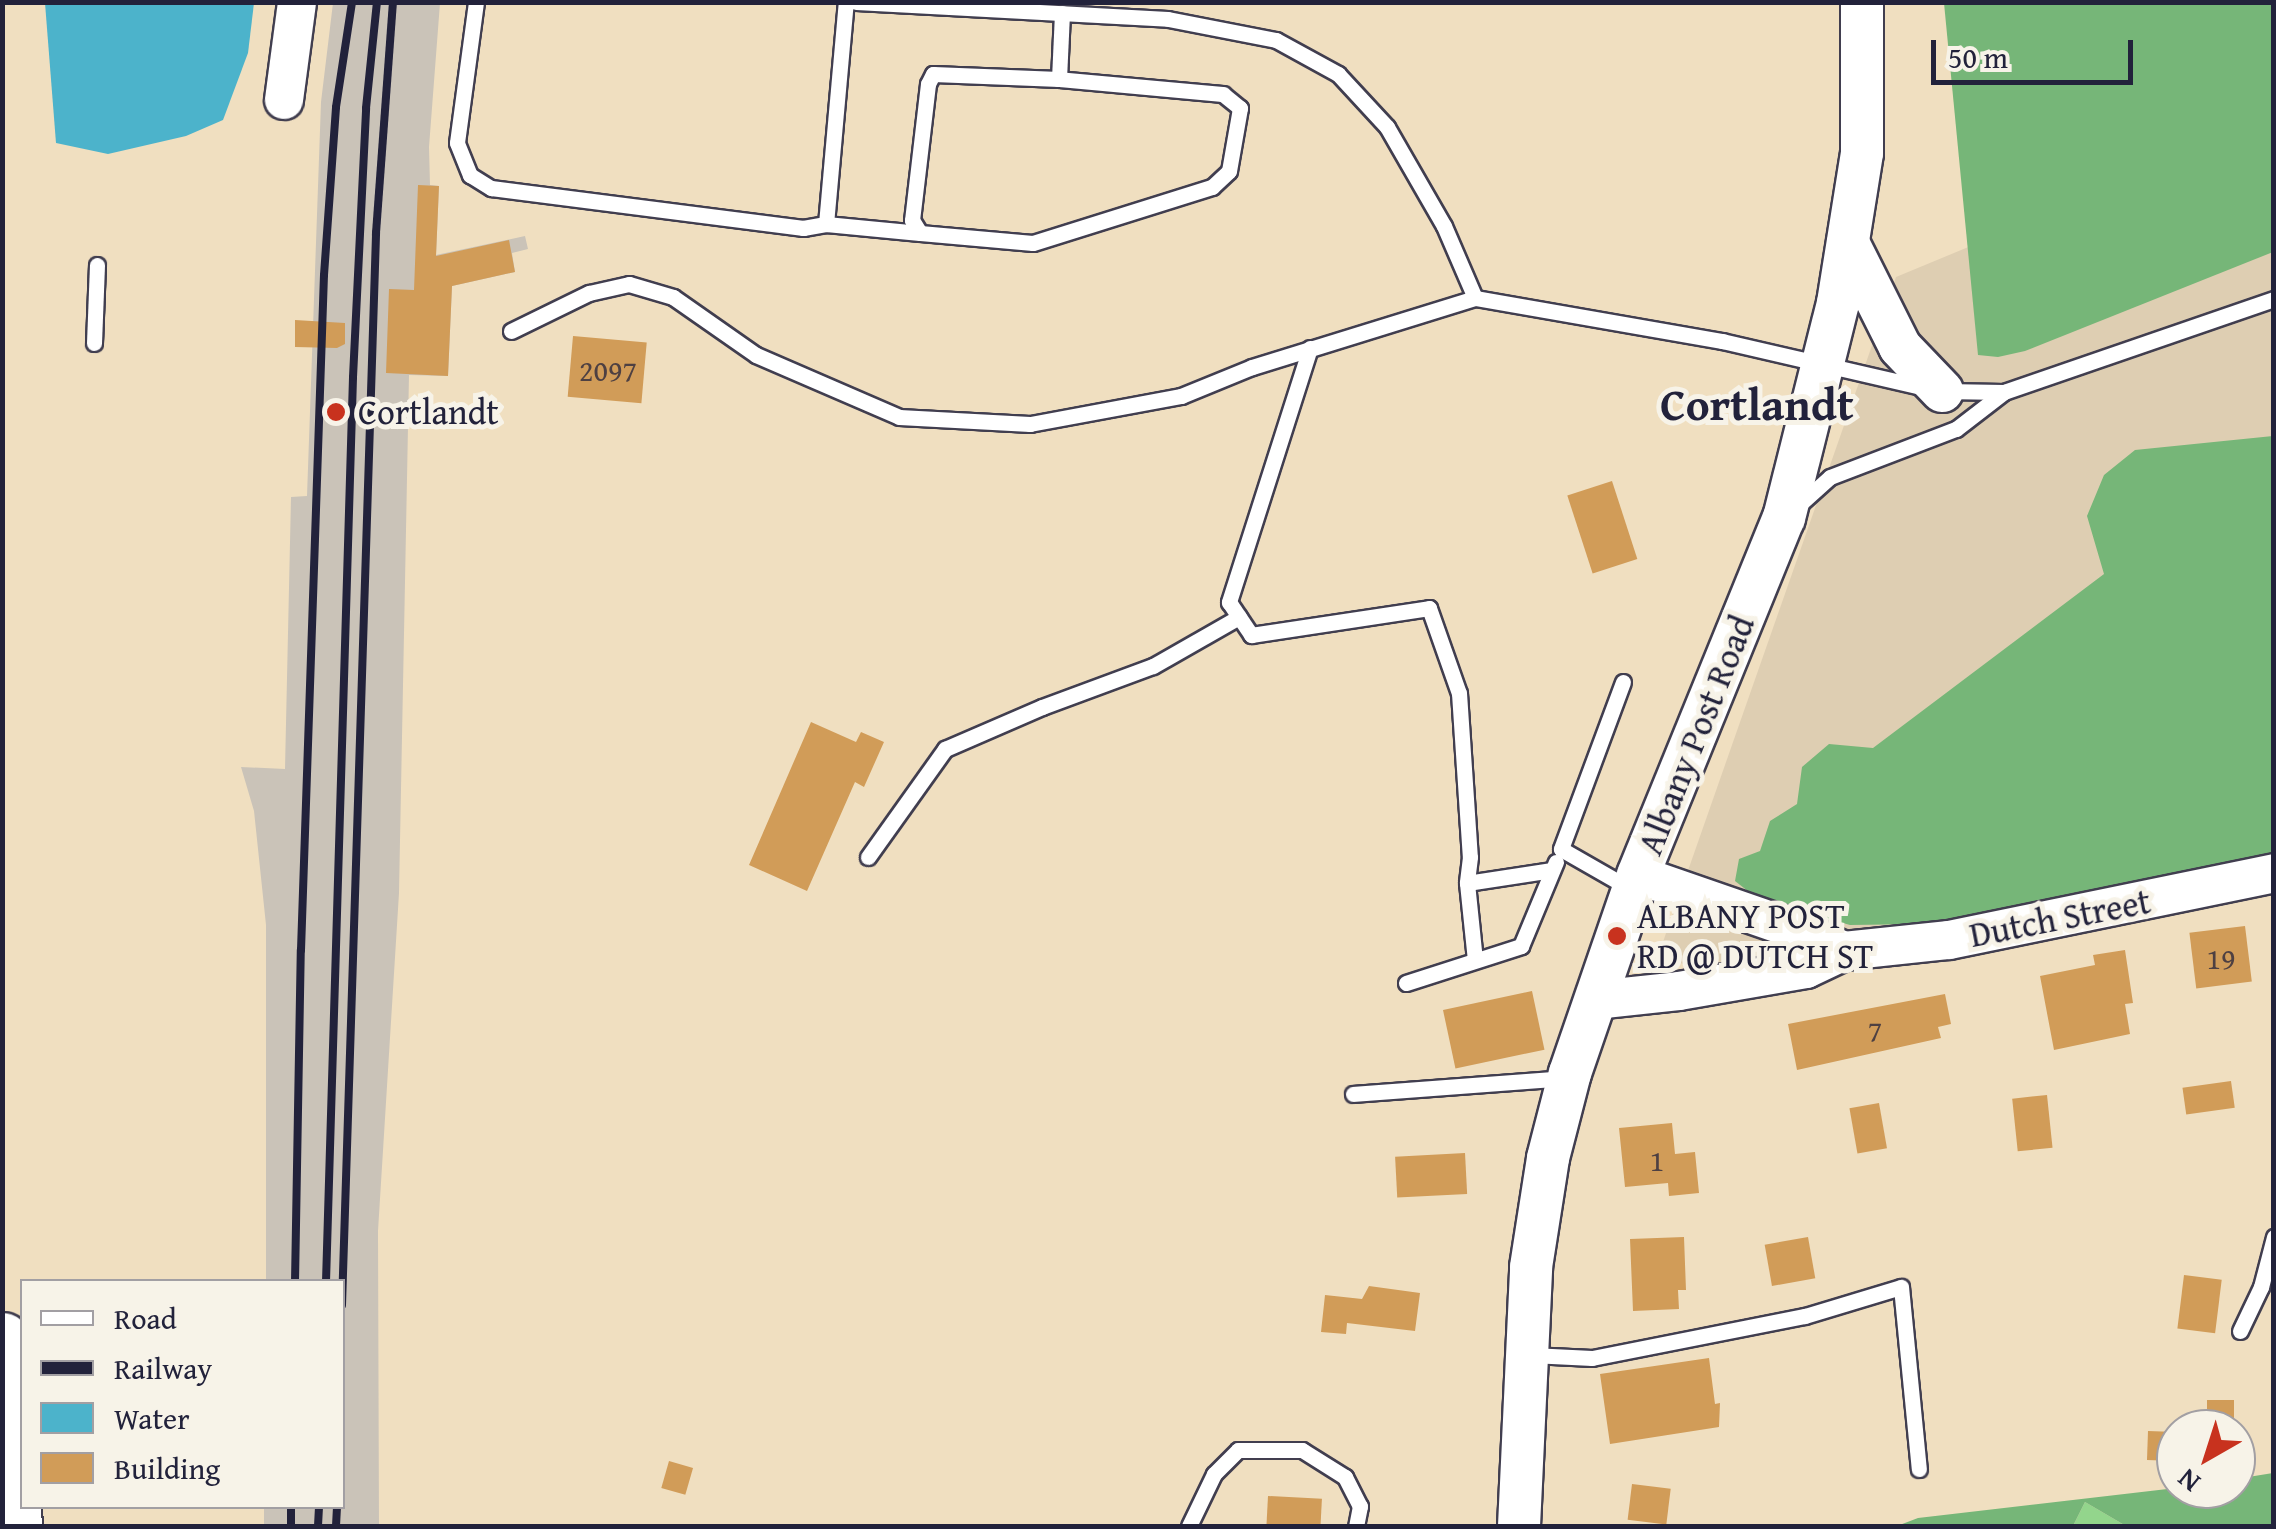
<!DOCTYPE html>
<style>
body{margin:0}
#map{position:relative;width:2276px;height:1529px;overflow:hidden;background:#f0dfc0;font-family:"Gentium Book Plus",serif}
div>[style]{position:absolute}
[style*='--x']{left:calc(var(--x)*1px);top:calc(var(--y)*1px);width:calc(var(--w)*1px);rotate:calc(var(--a)*1deg)}
.built>*{inset:0;background:#deceb2}
.industrial>*{inset:0;background:#cac3b8}
.green>*{inset:0;background:#93d58c}
.forest>*{inset:0;background:#76b678}
.water>*{inset:0;background:#4cb3cb}
.building>*{inset:0;background:#d19c58;transform-origin:0 0}
.roads{filter:drop-shadow(2px 0 #413e4f) drop-shadow(-2px 0 #413e4f) drop-shadow(0 2px #413e4f) drop-shadow(0 -2px #413e4f)}
.service>*{height:15px;margin:-7.5px;padding:0 7.5px;transform-origin:7.5px;border-radius:7.5px;background:#fff}
.tertiary>*{height:38px;margin:-19px;padding:0 19px;transform-origin:19px;border-radius:19px;background:#fff}
.secondary>*{height:42px;margin:-21px;padding:0 21px;transform-origin:21px;border-radius:21px;background:#fff}
.motorway>*{height:55px;margin:-27.5px;padding:0 27.5px;transform-origin:27.5px;border-radius:27.5px;background:#fff}
.rail>*{height:8px;margin:-4px;padding:0 4px;transform-origin:4px;border-radius:4px;background:#22223b}
.dots>*{width:28px;height:28px;translate:-50% -50%;box-sizing:border-box;border:5px solid #f7f3e8;border-radius:50%}
span{translate:-50% -50%;white-space:nowrap;text-align:center;line-height:1.15;-webkit-text-stroke:10px #f7f3e8;paint-order:stroke}
.number-label{font-size:30px;color:#4e4042}
.number-label span{-webkit-text-stroke-width:0}
.poi-label{font-size:35px;color:#22223b}
.left{translate:0 -50%;text-align:left}
.street-label{font-size:35px;color:#22223b}
.district-label{font-size:45px;color:#22223b;font-weight:700}
.frame{position:absolute;inset:0;border:5px solid #22223b;pointer-events:none}
.legend{position:absolute;left:20px;top:1279px;width:325px;height:230px;box-sizing:border-box;background:#f7f3e8;border:2px solid #a29fa3;margin:0;padding:12px 18px;list-style:none;font-size:30px;color:#22223b}
.legend li{display:flex;align-items:center;gap:20px;height:50px}
.legend b{width:50px;border:2px solid #a29fa3}
.north{position:absolute;left:2156px;top:1409px;width:100px;height:100px;box-sizing:border-box;background:#f7f3e8;border:2px solid #a29fa3;border-radius:50%;rotate:219deg;font-size:28px;font-weight:700;line-height:40px;text-align:center;color:#22223b}
.north::after{content:'';display:block;margin:auto;width:35px;height:45px;background:#c8321e;clip-path:polygon(50% 0,100% 100%,50% 72%,0 100%)}
.scale{position:absolute;left:1931px;top:40px;width:202px;height:45px;box-sizing:border-box;border:5px solid #22223b;border-top:0;padding-left:12px;font-size:30px;line-height:35px;white-space:nowrap;color:#22223b;-webkit-text-stroke:8px #f7f3e8;paint-order:stroke}
</style>
<div id="map">
<div class="built">
<div style="clip-path:polygon(2273px 150px,2273px 843px,1707px 968px,1657px 959px,1896px 277px,2164px 166px)"></div>
</div>
<div class="industrial">
<div style="clip-path:polygon(333px 3px,440px 3px,429px 147px,430px 185px,439px 186px,436px 255px,525px 236px,528px 249px,512px 253px,515px 272px,452px 286px,448px 376px,409px 375px,399px 893px,378px 1231px,379px 1526px,264px 1526px,264px 1507px,342px 1506px,342px 1282px,266px 1281px,266px 925px,254px 811px,241px 767px,285px 769px,291px 497px,307px 496px,321px 102px)"></div>
</div>
<div class="green">
<div style="clip-path:polygon(2085px 1502px,2126px 1526px,2073px 1526px)"></div>
</div>
<div class="forest">
<div style="clip-path:polygon(1944px 3px,2273px 3px,2273px 252px,2025px 351px,1998px 357px,1978px 355px)"></div>
<div style="clip-path:polygon(2273px 436px,2273px 853px,1927px 924px,1850px 925px,1758px 899px,1735px 881px,1739px 859px,1760px 851px,1770px 821px,1797px 804px,1802px 767px,1829px 744px,1873px 748px,2104px 574px,2087px 516px,2104px 475px,2135px 450px)"></div>
<div style="clip-path:polygon(2273px 1473px,2273px 1526px,2126px 1526px,2085px 1502px,2073px 1526px,1897px 1526px,1918px 1518px,2176px 1488px,2236px 1489px,2236px 1479px)"></div>
</div>
<div class="water">
<div style="clip-path:polygon(45px 3px,254px 3px,248px 53px,223px 120px,186px 136px,108px 154px,56px 143px)"></div>
</div>
<div class="building">
<div style="clip-path:polygon(418px 185px,439px 186px,436px 256px,509px 240px,515px 272px,452px 286px,448px 376px,386px 373px,389px 289px,414px 290px)"></div>
<div style="clip-path:polygon(295px 320px,345px 323px,345px 344px,337px 348px,295px 347px)"></div>
<div style="left:573px;top:336px;width:74px;height:61px;rotate:5deg"></div>
<div style="left:1612px;top:481px;width:82px;height:47px;rotate:72deg"></div>
<div style="clip-path:polygon(811px 722px,856px 742px,861px 732px,884px 742px,864px 787px,855px 782px,807px 891px,749px 865px)"></div>
<div style="left:2245px;top:926px;width:56px;height:56px;rotate:83deg"></div>
<div style="clip-path:polygon(2125px 950px,2133px 1003px,2125px 1004px,2130px 1034px,2054px 1050px,2040px 976px,2095px 965px,2093px 955px)"></div>
<div style="left:1532px;top:991px;width:60px;height:91px;rotate:78deg"></div>
<div style="clip-path:polygon(1945px 994px,1951px 1024px,1938px 1027px,1941px 1038px,1797px 1070px,1788px 1024px)"></div>
<div style="left:2231px;top:1081px;width:27px;height:49px;rotate:82deg"></div>
<div style="left:2047px;top:1095px;width:53px;height:35px;rotate:84deg"></div>
<div style="left:1879px;top:1103px;width:46px;height:30px;rotate:80deg"></div>
<div style="clip-path:polygon(1672px 1123px,1675px 1154px,1695px 1152px,1699px 1193px,1669px 1196px,1668px 1183px,1625px 1187px,1619px 1128px)"></div>
<div style="left:1465px;top:1153px;width:41px;height:70px;rotate:87deg"></div>
<div style="clip-path:polygon(1684px 1237px,1686px 1290px,1678px 1290px,1679px 1309px,1633px 1311px,1630px 1239px)"></div>
<div style="left:1808px;top:1237px;width:42px;height:44px;rotate:80deg"></div>
<div style="left:2184px;top:1275px;width:38px;height:54px;rotate:7deg"></div>
<div style="clip-path:polygon(1369px 1286px,1420px 1293px,1415px 1331px,1347px 1323px,1346px 1334px,1321px 1332px,1325px 1295px,1362px 1299px)"></div>
<div style="clip-path:polygon(1709px 1358px,1715px 1404px,1720px 1403px,1719px 1427px,1610px 1444px,1600px 1374px)"></div>
<div style="left:2207px;top:1400px;width:27px;height:25px"></div>
<div style="left:2148px;top:1431px;width:28px;height:29px;rotate:2deg"></div>
<div style="left:669px;top:1461px;width:25px;height:28px;rotate:16deg"></div>
<div style="left:1632px;top:1484px;width:39px;height:36px;rotate:7deg"></div>
<div style="left:1268px;top:1496px;width:54px;height:30px;rotate:3deg"></div>
</div>
<div class="roads">
<div class="service">
<div style="--x:476;--y:2;--w:142;--a:97.7"></div>
<div style="--x:457;--y:143;--w:35;--a:68"></div>
<div style="--x:470;--y:175;--w:25;--a:32"></div>
<div style="--x:491;--y:188;--w:315;--a:7.3"></div>
<div style="--x:803;--y:228;--w:23;--a:-10"></div>
<div style="--x:826;--y:224;--w:223;--a:-84.9"></div>
<div style="--x:856;--y:2;--w:312;--a:3.1"></div>
<div style="--x:1168;--y:19;--w:110;--a:11"></div>
<div style="--x:1276;--y:40;--w:71;--a:28.7"></div>
<div style="--x:1338;--y:74;--w:72;--a:47.2"></div>
<div style="--x:1387;--y:127;--w:114;--a:60.1"></div>
<div style="--x:1444;--y:226;--w:78;--a:66.7"></div>
<div style="--x:1475;--y:298;--w:251;--a:9.9"></div>
<div style="--x:1722;--y:341;--w:204;--a:13"></div>
<div style="--x:1059;--y:79;--w:126;--a:-177.7"></div>
<div style="--x:933;--y:74;--w:11;--a:117"></div>
<div style="--x:928;--y:84;--w:137;--a:96.7"></div>
<div style="--x:912;--y:220;--w:15;--a:58"></div>
<div style="--x:920;--y:233;--w:113;--a:5.1"></div>
<div style="--x:1033;--y:243;--w:188;--a:-17.4"></div>
<div style="--x:1212;--y:187;--w:23;--a:-43"></div>
<div style="--x:1229;--y:171;--w:64;--a:-80.1"></div>
<div style="--x:1240;--y:108;--w:22;--a:-141"></div>
<div style="--x:1223;--y:94;--w:165;--a:-174.8"></div>
<div style="--x:1059;--y:79;--w:66;--a:-87.4"></div>
<div style="--x:826;--y:224;--w:94;--a:5.5"></div>
<div style="--x:511;--y:331;--w:87;--a:-26"></div>
<div style="--x:589;--y:293;--w:41;--a:-12.7"></div>
<div style="--x:629;--y:284;--w:46;--a:16.5"></div>
<div style="--x:673;--y:297;--w:101;--a:34.9"></div>
<div style="--x:756;--y:355;--w:156;--a:23.4"></div>
<div style="--x:899;--y:417;--w:131;--a:3.1"></div>
<div style="--x:1030;--y:424;--w:154;--a:-10.5"></div>
<div style="--x:1181;--y:396;--w:77;--a:-22.2"></div>
<div style="--x:1252;--y:367;--w:233;--a:-17.2"></div>
<div style="--x:94;--y:343;--w:78;--a:-87.8"></div>
<div style="--x:1310;--y:348;--w:267;--a:107.7"></div>
<div style="--x:1229;--y:602;--w:40;--a:56"></div>
<div style="--x:1251;--y:635;--w:180;--a:-8.6"></div>
<div style="--x:1429;--y:608;--w:90;--a:70.6"></div>
<div style="--x:1459;--y:693;--w:164;--a:86.2"></div>
<div style="--x:1470;--y:857;--w:26;--a:97"></div>
<div style="--x:1467;--y:883;--w:86;--a:-8.7"></div>
<div style="--x:1943;--y:391;--w:61;--a:0.9"></div>
<div style="--x:2004;--y:392;--w:286;--a:-19"></div>
<div style="--x:1800;--y:504;--w:40;--a:-42"></div>
<div style="--x:1830;--y:477;--w:135;--a:-20.9"></div>
<div style="--x:1956;--y:429;--w:61;--a:-37.6"></div>
<div style="--x:1623;--y:682;--w:178;--a:110.4"></div>
<div style="--x:1561;--y:849;--w:78;--a:29.8"></div>
<div style="--x:868;--y:857;--w:133;--a:-54.5"></div>
<div style="--x:945;--y:749;--w:106;--a:-23.4"></div>
<div style="--x:1042;--y:707;--w:118;--a:-20.3"></div>
<div style="--x:1153;--y:666;--w:99;--a:-29.7"></div>
<div style="--x:1467;--y:883;--w:77;--a:84.1"></div>
<div style="--x:1406;--y:983;--w:121;--a:-17.8"></div>
<div style="--x:1521;--y:946;--w:91;--a:-67.4"></div>
<div style="--x:1353;--y:1094;--w:213;--a:-4.3"></div>
<div style="--x:2240;--y:1331;--w:49;--a:-64.5"></div>
<div style="--x:2261;--y:1287;--w:52;--a:-75.4"></div>
<div style="--x:1531;--y:1355;--w:61;--a:2.8"></div>
<div style="--x:1592;--y:1358;--w:217;--a:-11.2"></div>
<div style="--x:1805;--y:1316;--w:100;--a:-16.8"></div>
<div style="--x:1901;--y:1287;--w:183;--a:84.4"></div>
<div style="--x:1189;--y:1526;--w:58;--a:-64.3"></div>
<div style="--x:1214;--y:1474;--w:34;--a:-45"></div>
<div style="--x:1238;--y:1450;--w:64;--a:0"></div>
<div style="--x:1302;--y:1450;--w:51;--a:32.1"></div>
<div style="--x:1345;--y:1477;--w:33;--a:63"></div>
<div style="--x:1360;--y:1506;--w:20;--a:101"></div>
</div>
<div class="tertiary">
<div style="--x:284;--y:100;--w:99;--a:-82.4"></div>
<div style="--x:1638;--y:875;--w:175;--a:19.1"></div>
<div style="--x:1803;--y:932;--w:45;--a:24.9"></div>
<div style="--x:1595;--y:1000;--w:84;--a:-6.1"></div>
<div style="--x:1679;--y:991;--w:129;--a:-9.8"></div>
<div style="--x:1806;--y:969;--w:42;--a:-25.3"></div>
<div style="--x:1844;--y:951;--w:106;--a:-6"></div>
<div style="--x:1949;--y:940;--w:332;--a:-11.6"></div>
</div>
<div class="secondary">
<div style="--x:1848;--y:243;--w:116;--a:63.4"></div>
<div style="--x:1900;--y:347;--w:61;--a:46.3"></div>
<div style="--x:1519;--y:1526;--w:259;--a:-87.3"></div>
<div style="--x:1531;--y:1267;--w:110;--a:-81.1"></div>
<div style="--x:1548;--y:1158;--w:88;--a:-75.5"></div>
<div style="--x:1570;--y:1073;--w:209;--a:-71"></div>
<div style="--x:1638;--y:875;--w:386;--a:-67.8"></div>
<div style="--x:1784;--y:518;--w:222;--a:-75.9"></div>
<div style="--x:1838;--y:303;--w:152;--a:-80.9"></div>
<div style="--x:1862;--y:153;--w:151;--a:-90"></div>
</div>
<div class="motorway">
<div style="--x:2;--y:1340;--w:186;--a:86.3"></div>
</div>
</div>
<div class="rail">
<div style="--x:295;--y:1282;--w:332;--a:-89"></div>
<div style="--x:301;--y:950;--w:675;--a:-88.05"></div>
<div style="--x:324;--y:275;--w:168;--a:-85.9"></div>
<div style="--x:336;--y:107;--w:106;--a:-81.3"></div>
<div style="--x:326;--y:1282;--w:905;--a:-88.29"></div>
<div style="--x:353;--y:377;--w:269;--a:-87.2"></div>
<div style="--x:366;--y:108;--w:107;--a:-84.1"></div>
<div style="--x:342;--y:1305;--w:1073;--a:-88.18"></div>
<div style="--x:376;--y:233;--w:232;--a:-85.8"></div>
<div style="--x:291;--y:1526;--w:20;--a:-90"></div>
<div style="--x:318;--y:1526;--w:20;--a:-87"></div>
<div style="--x:336;--y:1526;--w:20;--a:-87"></div>
</div>
<div class="dots">
<div style="left:336px;top:412px;background:#c8321e"></div>
<div style="left:1617px;top:936px;background:#c8321e"></div>
</div>
<div class="number-label">
<span style="left:608px;top:370px">2097</span>
<span style="left:2221px;top:958px">19</span>
<span style="left:1875px;top:1030px">7</span>
<span style="left:1657px;top:1160px">1</span>
</div>
<div class="poi-label">
<span class="left" style="left:358px;top:412px">Cortlandt</span>
<span class="left" style="left:1637px;top:936px">ALBANY POST<br>RD @ DUTCH ST</span>
</div>
<div class="street-label">
<span style="left:1696px;top:735px;rotate:-68deg">Albany Post Road</span>
<span style="left:2060px;top:918px;rotate:-11deg">Dutch Street</span>
</div>
<div class="district-label">
<span style="left:1757px;top:404px">Cortlandt</span>
</div>
<div class="frame"></div>
<ul class="legend">
<li><b style="height:12px;background:#fff"></b>Road</li>
<li><b style="height:12px;background:#22223b"></b>Railway</li>
<li><b style="height:28px;background:#4cb3cb"></b>Water</li>
<li><b style="height:28px;background:#d19c58"></b>Building</li>
</ul>
<div class="north">N</div>
<div class="scale">50 m</div>
</div>
